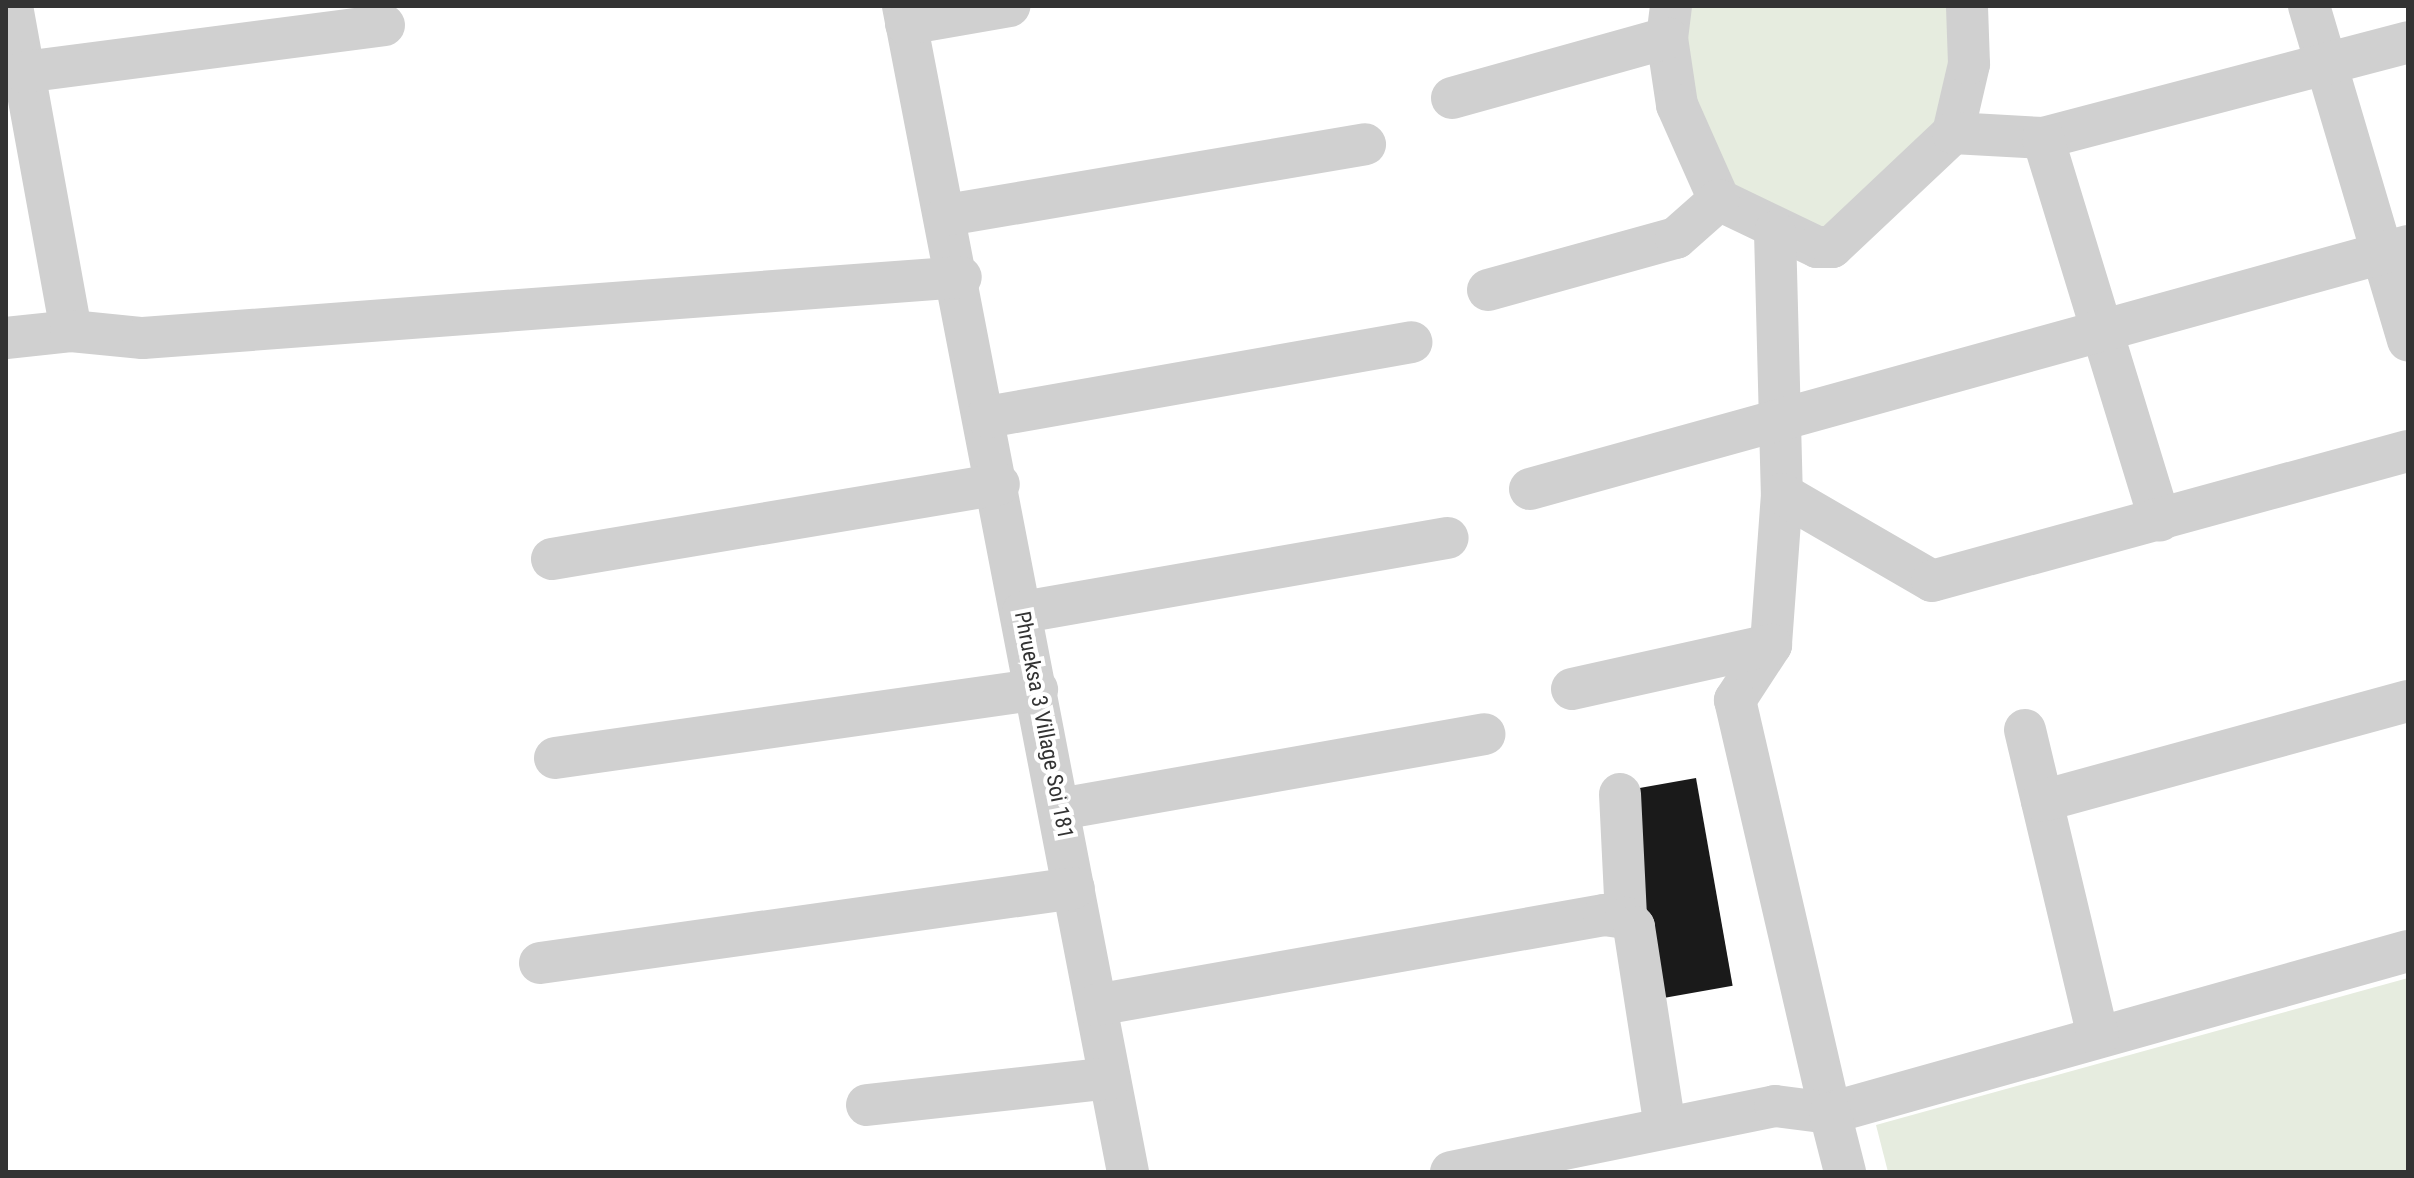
<!DOCTYPE html>
<style>
body{margin:0}
#map{position:relative;width:2414px;height:1178px;overflow:hidden;background:#fff;font-family:"Roboto Condensed",sans-serif}
div>[style]{position:absolute}
[style*='--x']{left:calc(var(--x)*1px);top:calc(var(--y)*1px);width:calc(var(--w)*1px);rotate:calc(var(--a)*1deg)}
.green>*{inset:0;background:#e6ecdf}
.building>*{inset:0;background:#1a1a1a;transform-origin:0 0}
.street>*{height:42px;margin:-21px;padding:0 21px;transform-origin:21px;border-radius:21px;background:#d0d0d0}
span{translate:-50% -50%;white-space:nowrap;text-align:center;line-height:1.15;-webkit-text-stroke:8px #fff;paint-order:stroke}
.street-label{font-size:22px;color:#333}
.frame{position:absolute;inset:0;border:8px solid #333;pointer-events:none}
</style>
<div id="map">
<div class="green">
<div style="clip-path:polygon(1671px 6px,1962px 6px,1953px 133px,1832px 247px,1719px 200px)"></div>
<div style="clip-path:polygon(2408px 978px,2408px 1172px,1888px 1172px,1876px 1125px)"></div>
</div>
<div class="building">
<div style="left:1696px;top:778px;width:211px;height:73px;rotate:80deg"></div>
</div>
<div class="street">
<div style="--x:12;--y:6;--w:330;--a:79.7"></div>
<div style="--x:903;--y:6;--w:1188;--a:79.08"></div>
<div style="--x:1671;--y:6;--w:32;--a:97"></div>
<div style="--x:1667;--y:38;--w:68;--a:81.5"></div>
<div style="--x:1677;--y:105;--w:104;--a:66.1"></div>
<div style="--x:1719;--y:200;--w:109;--a:25.6"></div>
<div style="--x:1817;--y:247;--w:15;--a:0"></div>
<div style="--x:1832;--y:247;--w:166;--a:-43.3"></div>
<div style="--x:1953;--y:133;--w:71;--a:-76.9"></div>
<div style="--x:1969;--y:64;--w:58;--a:-92"></div>
<div style="--x:2309;--y:6;--w:349;--a:73.5"></div>
<div style="--x:906;--y:24;--w:105;--a:-9.9"></div>
<div style="--x:24;--y:72;--w:363;--a:-7.4"></div>
<div style="--x:1452;--y:98;--w:223;--a:-15.6"></div>
<div style="--x:1953;--y:133;--w:90;--a:3.2"></div>
<div style="--x:2043;--y:138;--w:377;--a:-14.7"></div>
<div style="--x:2043;--y:138;--w:400;--a:73"></div>
<div style="--x:947;--y:215;--w:424;--a:-9.6"></div>
<div style="--x:1775;--y:232;--w:262;--a:88.5"></div>
<div style="--x:1782;--y:494;--w:151;--a:94.2"></div>
<div style="--x:1771;--y:645;--w:66;--a:123.2"></div>
<div style="--x:1735;--y:700;--w:424;--a:77"></div>
<div style="--x:1830;--y:1113;--w:600;--a:-15.66"></div>
<div style="--x:1488;--y:290;--w:195;--a:-15.5"></div>
<div style="--x:1676;--y:238;--w:57;--a:-41.5"></div>
<div style="--x:6;--y:338;--w:65;--a:-6.1"></div>
<div style="--x:71;--y:331;--w:72;--a:5.6"></div>
<div style="--x:143;--y:338;--w:820;--a:-4.26"></div>
<div style="--x:987;--y:417;--w:431;--a:-10"></div>
<div style="--x:1530;--y:489;--w:911;--a:-15.47"></div>
<div style="--x:1782;--y:494;--w:173;--a:30.1"></div>
<div style="--x:1932;--y:581;--w:493;--a:-15.3"></div>
<div style="--x:552;--y:559;--w:453;--a:-9.5"></div>
<div style="--x:1023;--y:612;--w:431;--a:-9.9"></div>
<div style="--x:1572;--y:689;--w:204;--a:-12.5"></div>
<div style="--x:2025;--y:730;--w:315;--a:76.6"></div>
<div style="--x:555;--y:758;--w:487;--a:-8.1"></div>
<div style="--x:1620;--y:794;--w:124;--a:87.2"></div>
<div style="--x:2042;--y:801;--w:379;--a:-15.3"></div>
<div style="--x:1060;--y:809;--w:431;--a:-10"></div>
<div style="--x:540;--y:963;--w:539;--a:-7.99"></div>
<div style="--x:1096;--y:1005;--w:516;--a:-10.05"></div>
<div style="--x:1604;--y:915;--w:22;--a:8"></div>
<div style="--x:1626;--y:918;--w:12;--a:48"></div>
<div style="--x:1634;--y:927;--w:203;--a:81.2"></div>
<div style="--x:867;--y:1105;--w:244;--a:-6.3"></div>
<div style="--x:1451;--y:1172;--w:331;--a:-11.5"></div>
<div style="--x:1775;--y:1106;--w:55;--a:7.3"></div>
<div style="--x:1830;--y:1113;--w:61;--a:75.7"></div>
</div>
<div class="street-label">
<span style="left:1044px;top:725px;rotate:79deg">Phrueksa 3 Village Soi 181</span>
</div>
<div class="frame"></div>
</div>
